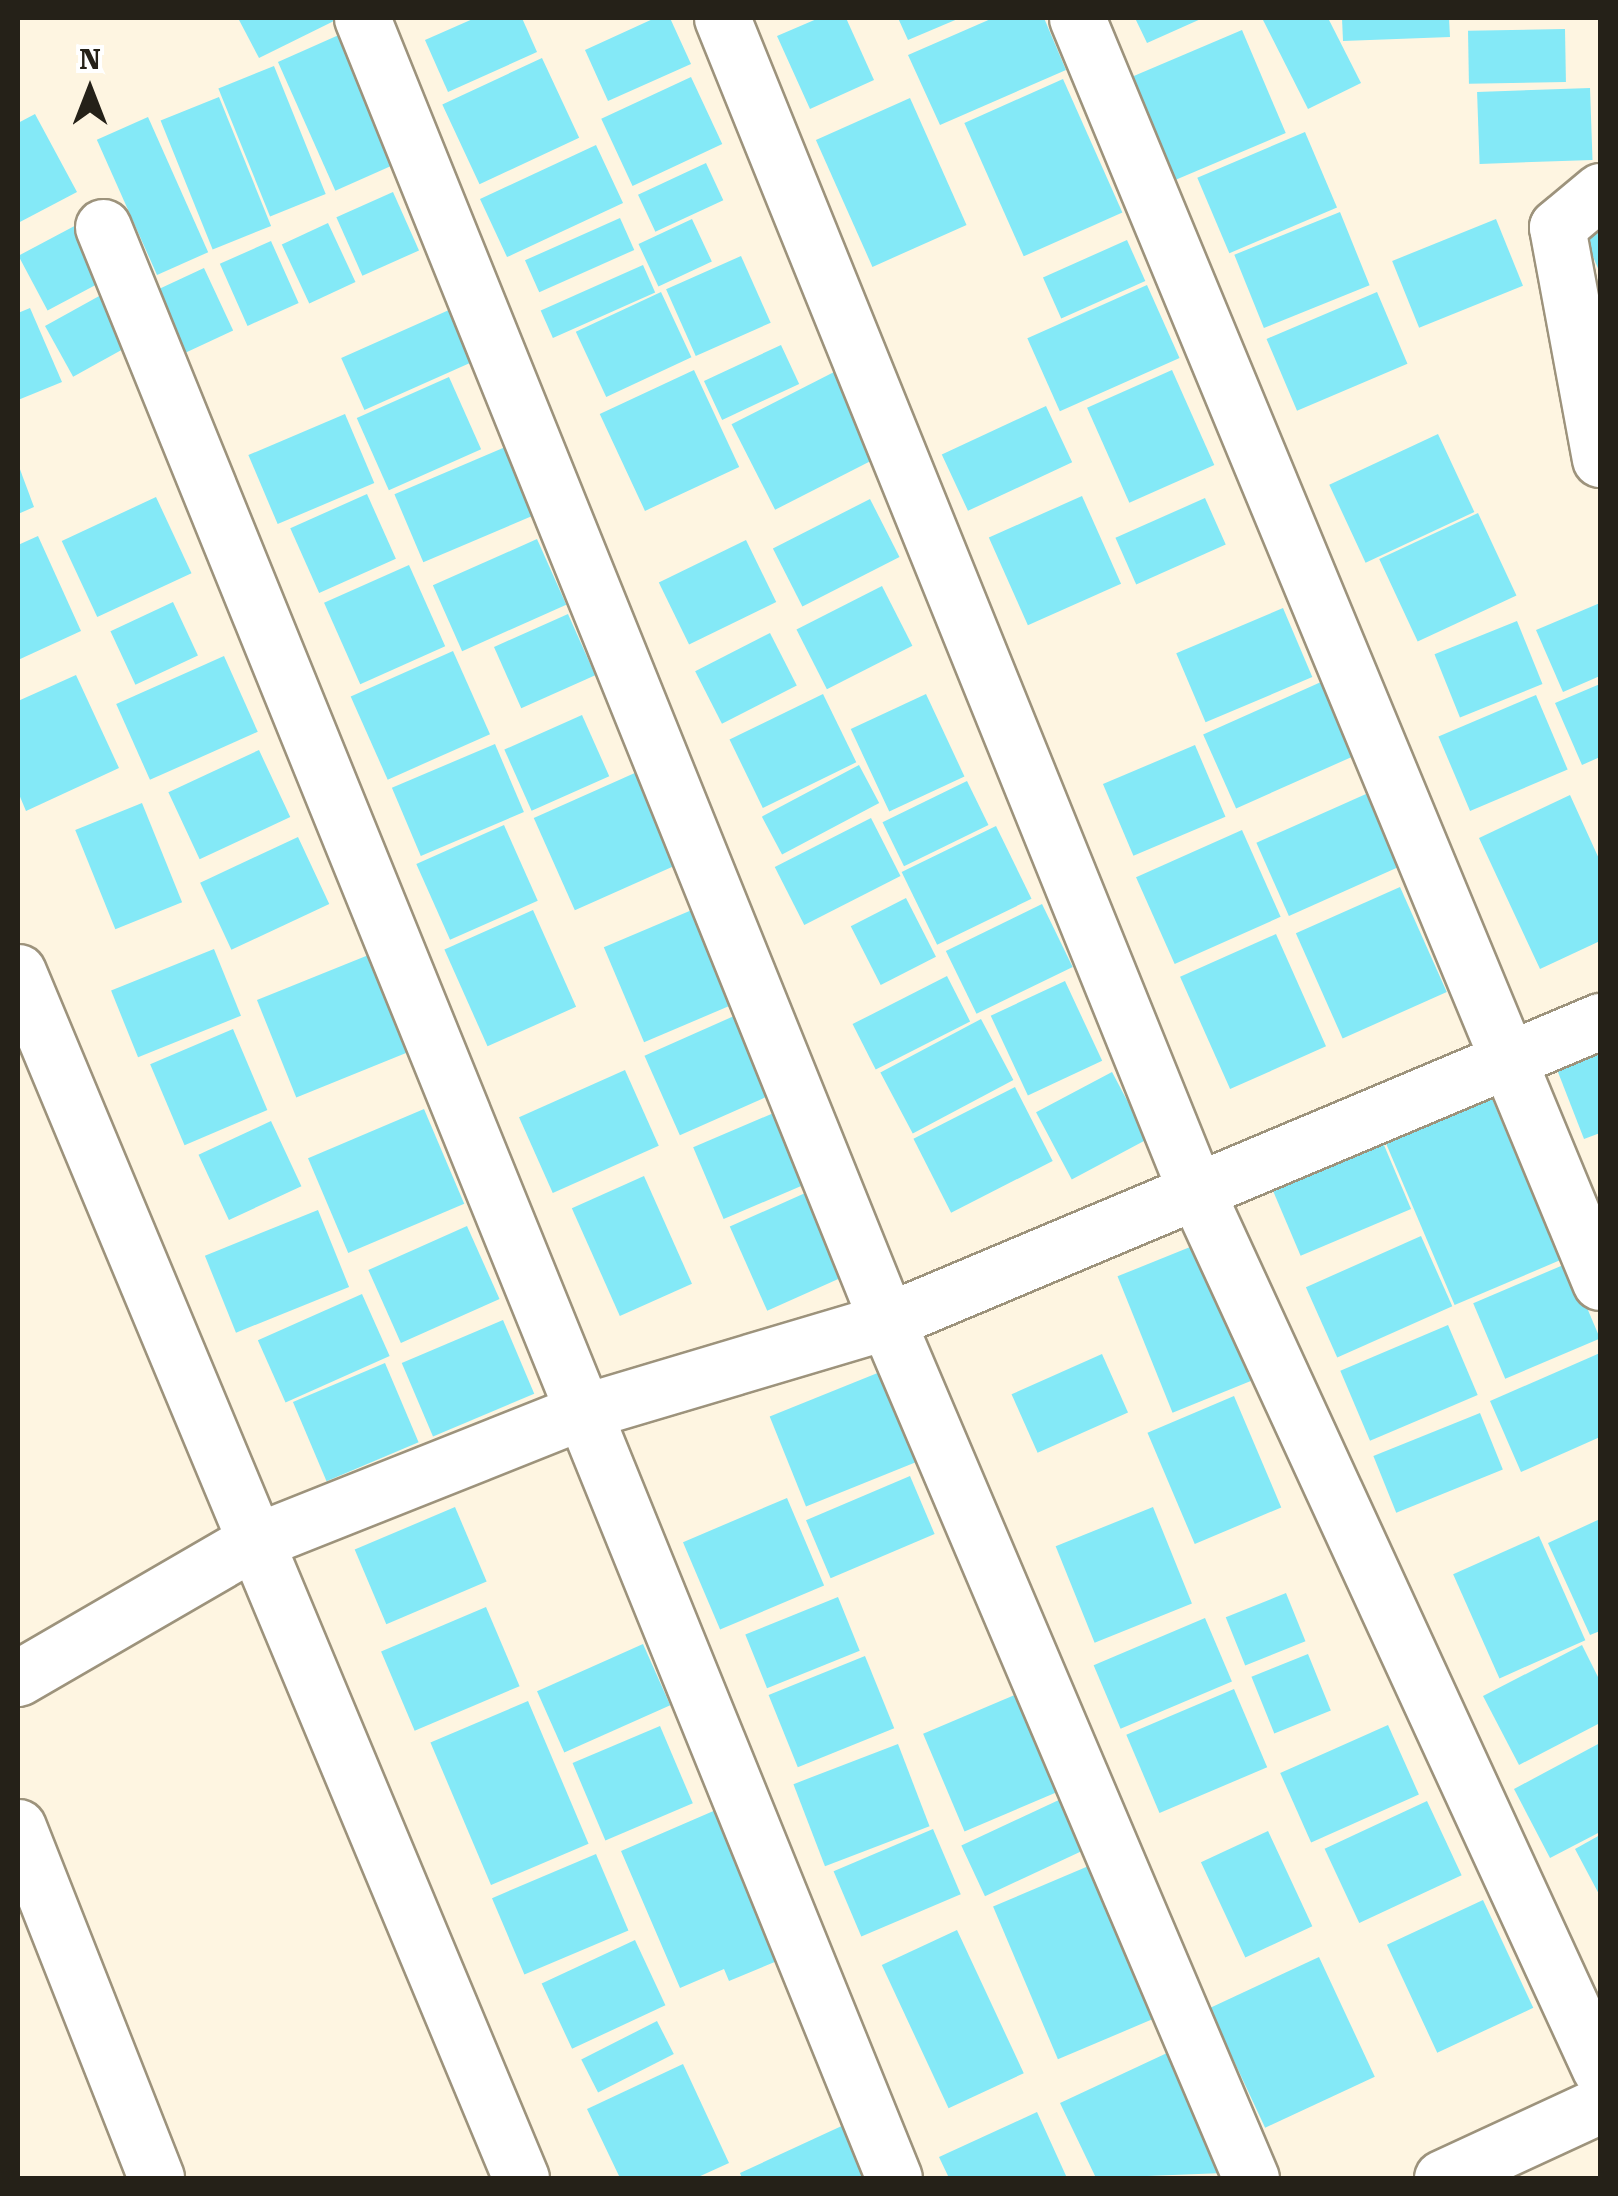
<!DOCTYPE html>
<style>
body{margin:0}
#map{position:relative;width:1618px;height:2196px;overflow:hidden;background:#fef5e1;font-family:"Roboto Serif",serif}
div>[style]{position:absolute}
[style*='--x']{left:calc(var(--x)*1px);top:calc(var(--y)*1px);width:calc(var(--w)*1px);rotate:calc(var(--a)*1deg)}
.building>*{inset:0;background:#84e9f7;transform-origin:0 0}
.roads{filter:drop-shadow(2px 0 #9d937c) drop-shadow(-2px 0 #9d937c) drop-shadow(0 2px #9d937c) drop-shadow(0 -2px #9d937c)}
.minor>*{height:55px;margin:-27.5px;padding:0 27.5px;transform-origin:27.5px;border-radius:27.5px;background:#fff}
.primary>*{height:55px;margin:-27.5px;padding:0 27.5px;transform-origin:27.5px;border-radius:27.5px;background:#fff}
span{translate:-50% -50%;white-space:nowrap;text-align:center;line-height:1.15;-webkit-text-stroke:8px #fff;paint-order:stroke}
.frame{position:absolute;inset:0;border:20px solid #252118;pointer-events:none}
.north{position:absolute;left:40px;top:40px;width:100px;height:100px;-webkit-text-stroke:8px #fff;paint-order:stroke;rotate:0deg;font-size:28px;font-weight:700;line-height:40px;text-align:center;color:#252118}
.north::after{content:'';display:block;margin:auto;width:35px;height:45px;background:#252118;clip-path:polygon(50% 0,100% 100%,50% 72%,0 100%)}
</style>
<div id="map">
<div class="building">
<div style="clip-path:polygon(238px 18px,340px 18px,259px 58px)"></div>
<div style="clip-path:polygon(475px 18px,522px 18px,537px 52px,448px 92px,425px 40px)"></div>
<div style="clip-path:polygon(655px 18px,670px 18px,691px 64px,608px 101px,585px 50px)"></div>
<div style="clip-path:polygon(819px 18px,846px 18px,874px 80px,810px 109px,777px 36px)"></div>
<div style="clip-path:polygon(898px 18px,960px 18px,908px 40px)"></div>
<div style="clip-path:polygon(993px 18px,1044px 18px,1066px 70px,940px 125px,908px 55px)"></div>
<div style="clip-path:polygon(1135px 18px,1203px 18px,1147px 43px)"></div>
<div style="clip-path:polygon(1262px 18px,1328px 18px,1361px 83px,1308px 109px)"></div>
<div style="clip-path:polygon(1342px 18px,1449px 18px,1450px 37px,1343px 41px)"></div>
<div style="left:1565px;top:29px;width:53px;height:97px;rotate:89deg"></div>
<div style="left:1242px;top:30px;width:112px;height:122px;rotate:67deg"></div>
<div style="left:341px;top:34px;width:141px;height:69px;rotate:66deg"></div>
<div style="left:542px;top:58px;width:88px;height:110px;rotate:65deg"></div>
<div style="left:274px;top:66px;width:138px;height:60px;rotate:68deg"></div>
<div style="left:691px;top:77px;width:74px;height:99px;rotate:65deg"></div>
<div style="left:1063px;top:79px;width:146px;height:108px;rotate:66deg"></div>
<div style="left:1590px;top:88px;width:72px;height:113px;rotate:88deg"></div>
<div style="left:219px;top:97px;width:139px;height:63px;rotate:68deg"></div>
<div style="left:910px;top:98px;width:139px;height:103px;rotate:66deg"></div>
<div style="clip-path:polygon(35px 114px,77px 192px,18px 223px,18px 123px)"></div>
<div style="left:148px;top:117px;width:148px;height:56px;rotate:66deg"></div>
<div style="left:1305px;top:132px;width:82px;height:117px;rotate:67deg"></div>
<div style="left:596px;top:145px;width:64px;height:128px;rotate:65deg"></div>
<div style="left:706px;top:163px;width:41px;height:75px;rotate:65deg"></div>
<div style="left:393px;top:192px;width:64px;height:62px;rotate:66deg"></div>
<div style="left:1340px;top:212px;width:79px;height:114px;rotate:68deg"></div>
<div style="left:620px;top:218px;width:35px;height:104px;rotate:66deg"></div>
<div style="left:692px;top:219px;width:47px;height:59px;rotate:65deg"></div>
<div style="left:1496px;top:219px;width:72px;height:112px;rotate:68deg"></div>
<div style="left:82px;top:222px;width:62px;height:72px;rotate:62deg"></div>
<div style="clip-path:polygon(1600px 222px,1600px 273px,1582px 231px)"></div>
<div style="left:328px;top:223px;width:65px;height:51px;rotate:65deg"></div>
<div style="left:1127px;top:240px;width:45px;height:92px;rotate:66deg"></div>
<div style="left:271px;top:241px;width:68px;height:56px;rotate:66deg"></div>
<div style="left:741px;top:256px;width:73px;height:82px;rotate:66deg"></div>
<div style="left:643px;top:265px;width:30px;height:112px;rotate:66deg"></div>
<div style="left:204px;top:268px;width:69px;height:58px;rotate:65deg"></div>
<div style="left:1147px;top:285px;width:80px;height:131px;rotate:66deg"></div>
<div style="left:661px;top:292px;width:72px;height:94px;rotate:65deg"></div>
<div style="left:1377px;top:292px;width:78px;height:120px;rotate:67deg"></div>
<div style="left:101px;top:295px;width:58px;height:64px;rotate:61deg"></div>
<div style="clip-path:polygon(30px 308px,62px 382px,18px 400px,18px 313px)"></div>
<div style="left:449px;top:310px;width:57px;height:118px;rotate:66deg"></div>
<div style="left:781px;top:345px;width:43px;height:85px;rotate:65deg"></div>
<div style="left:694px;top:370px;width:107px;height:104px;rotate:65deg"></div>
<div style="left:1172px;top:370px;width:104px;height:93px;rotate:66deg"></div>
<div style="left:834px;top:372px;width:96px;height:115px;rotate:63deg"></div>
<div style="left:449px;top:377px;width:79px;height:101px;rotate:66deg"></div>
<div style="left:1046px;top:406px;width:62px;height:115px;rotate:65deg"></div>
<div style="left:345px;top:414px;width:75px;height:105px;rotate:67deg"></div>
<div style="left:1438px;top:434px;width:86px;height:120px;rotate:65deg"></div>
<div style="left:515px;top:443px;width:74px;height:131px;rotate:67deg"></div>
<div style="clip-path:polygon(18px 464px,34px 507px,18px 514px)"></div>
<div style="left:367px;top:494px;width:71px;height:84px;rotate:66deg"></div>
<div style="left:1082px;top:496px;width:96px;height:102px;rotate:66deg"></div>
<div style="left:156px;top:497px;width:84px;height:104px;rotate:65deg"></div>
<div style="left:1205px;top:498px;width:51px;height:98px;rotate:66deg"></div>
<div style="left:870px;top:499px;width:65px;height:109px;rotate:63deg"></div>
<div style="left:1478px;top:513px;width:91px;height:109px;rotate:65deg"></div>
<div style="clip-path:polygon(38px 536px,81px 631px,18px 660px,18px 545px)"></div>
<div style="left:537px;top:539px;width:72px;height:114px;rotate:66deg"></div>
<div style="left:746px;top:540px;width:69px;height:97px;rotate:64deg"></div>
<div style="left:409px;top:565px;width:89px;height:93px;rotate:66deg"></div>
<div style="left:882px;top:586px;width:67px;height:96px;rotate:63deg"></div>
<div style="left:173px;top:602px;width:59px;height:69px;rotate:65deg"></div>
<div style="clip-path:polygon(1600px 603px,1600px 676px,1563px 692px,1536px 630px)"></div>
<div style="left:1283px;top:608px;width:75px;height:116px;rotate:67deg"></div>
<div style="left:568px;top:614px;width:67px;height:81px;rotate:66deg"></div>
<div style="left:1517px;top:621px;width:68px;height:89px;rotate:68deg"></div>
<div style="left:770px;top:633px;width:59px;height:84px;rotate:63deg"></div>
<div style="left:453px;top:651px;width:91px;height:112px;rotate:66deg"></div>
<div style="left:224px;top:656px;width:83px;height:118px;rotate:66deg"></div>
<div style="clip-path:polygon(76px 675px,119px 768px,26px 811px,18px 792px,18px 701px)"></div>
<div style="left:1321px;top:682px;width:81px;height:129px;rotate:66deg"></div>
<div style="clip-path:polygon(1600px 684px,1600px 757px,1582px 765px,1555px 703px)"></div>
<div style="left:823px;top:694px;width:76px;height:104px;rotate:64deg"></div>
<div style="left:926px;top:694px;width:91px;height:83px;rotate:65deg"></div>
<div style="left:1536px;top:695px;width:81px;height:106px;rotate:67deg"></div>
<div style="left:582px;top:715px;width:67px;height:85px;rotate:66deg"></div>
<div style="left:495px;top:744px;width:74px;height:112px;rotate:67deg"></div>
<div style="left:1195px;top:745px;width:78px;height:100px;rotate:67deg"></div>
<div style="left:259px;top:750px;width:74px;height:100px;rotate:65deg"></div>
<div style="left:859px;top:765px;width:43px;height:110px;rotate:62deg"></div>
<div style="left:637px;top:772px;width:101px;height:113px;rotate:66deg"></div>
<div style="left:967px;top:781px;width:49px;height:94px;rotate:64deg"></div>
<div style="left:1366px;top:794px;width:80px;height:120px;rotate:66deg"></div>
<div style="clip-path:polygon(1570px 795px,1600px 861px,1600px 941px,1540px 969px,1479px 838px)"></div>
<div style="left:142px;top:803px;width:107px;height:72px;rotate:68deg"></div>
<div style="left:871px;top:818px;width:65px;height:108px;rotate:63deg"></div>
<div style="left:504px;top:825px;width:83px;height:96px;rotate:66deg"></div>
<div style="left:996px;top:826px;width:81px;height:105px;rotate:64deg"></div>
<div style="left:1242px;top:830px;width:95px;height:116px;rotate:66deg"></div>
<div style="left:298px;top:837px;width:74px;height:108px;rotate:65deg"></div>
<div style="left:1400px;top:887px;width:115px;height:114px;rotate:66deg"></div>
<div style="left:906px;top:898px;width:66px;height:62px;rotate:63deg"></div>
<div style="left:706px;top:904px;width:103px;height:111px;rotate:67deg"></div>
<div style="left:1042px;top:904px;width:70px;height:107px;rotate:64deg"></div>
<div style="left:533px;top:910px;width:106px;height:97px;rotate:66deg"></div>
<div style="left:1276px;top:934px;width:123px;height:105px;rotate:66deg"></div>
<div style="left:214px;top:949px;width:72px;height:111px;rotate:68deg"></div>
<div style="left:371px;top:954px;width:105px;height:123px;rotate:68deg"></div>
<div style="left:947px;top:976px;width:51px;height:106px;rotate:63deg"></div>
<div style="left:1065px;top:981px;width:88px;height:82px;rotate:65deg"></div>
<div style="left:734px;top:1016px;width:87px;height:98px;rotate:66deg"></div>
<div style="left:981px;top:1019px;width:69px;height:114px;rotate:62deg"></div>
<div style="left:233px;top:1029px;width:88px;height:90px;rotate:67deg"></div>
<div style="clip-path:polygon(1600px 1051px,1600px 1133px,1584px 1139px,1556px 1067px)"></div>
<div style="left:625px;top:1070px;width:83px;height:116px;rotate:66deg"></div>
<div style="left:1112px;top:1072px;width:76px;height:86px;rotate:62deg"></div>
<div style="left:1015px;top:1087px;width:83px;height:114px;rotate:63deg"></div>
<div style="left:1487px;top:1087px;width:188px;height:115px;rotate:67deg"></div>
<div style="left:424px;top:1109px;width:103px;height:126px;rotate:67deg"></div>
<div style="left:776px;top:1112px;width:78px;height:90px;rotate:67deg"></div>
<div style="left:271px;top:1121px;width:72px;height:80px;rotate:65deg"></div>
<div style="left:1381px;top:1138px;width:77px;height:120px;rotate:67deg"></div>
<div style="left:644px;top:1176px;width:118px;height:79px;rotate:66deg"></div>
<div style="left:812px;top:1190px;width:92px;height:90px;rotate:66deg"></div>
<div style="left:318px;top:1210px;width:83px;height:122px;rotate:68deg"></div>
<div style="left:467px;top:1226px;width:80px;height:108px;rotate:66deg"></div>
<div style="left:1421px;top:1236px;width:77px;height:126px;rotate:66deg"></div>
<div style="left:1200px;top:1243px;width:147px;height:89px;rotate:68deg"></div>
<div style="left:1568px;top:1263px;width:82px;height:103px;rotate:67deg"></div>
<div style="left:362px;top:1294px;width:68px;height:114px;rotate:66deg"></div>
<div style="left:503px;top:1320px;width:80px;height:110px;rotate:67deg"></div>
<div style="left:1448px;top:1325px;width:76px;height:117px;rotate:67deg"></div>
<div style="clip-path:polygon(1600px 1353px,1600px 1437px,1521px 1472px,1490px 1401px)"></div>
<div style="left:1102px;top:1354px;width:64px;height:99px;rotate:66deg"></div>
<div style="left:385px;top:1363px;width:86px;height:100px;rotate:67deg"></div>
<div style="left:880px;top:1372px;width:97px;height:119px;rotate:68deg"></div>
<div style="left:1234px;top:1396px;width:121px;height:94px;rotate:67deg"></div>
<div style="left:1480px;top:1413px;width:61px;height:115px;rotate:68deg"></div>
<div style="left:910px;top:1476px;width:63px;height:113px;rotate:67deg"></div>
<div style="left:787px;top:1498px;width:95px;height:113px;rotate:67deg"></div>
<div style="left:455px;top:1507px;width:81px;height:109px;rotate:67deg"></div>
<div style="left:1153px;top:1507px;width:104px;height:105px;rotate:68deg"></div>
<div style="clip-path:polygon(1600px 1519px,1600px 1631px,1590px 1635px,1548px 1543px)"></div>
<div style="left:1539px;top:1536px;width:114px;height:94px;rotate:66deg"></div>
<div style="left:1286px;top:1593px;width:52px;height:65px;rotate:68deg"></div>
<div style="left:838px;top:1597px;width:58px;height:100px;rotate:68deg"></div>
<div style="left:486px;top:1607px;width:86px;height:114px;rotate:67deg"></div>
<div style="left:1205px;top:1618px;width:69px;height:121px;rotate:67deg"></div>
<div style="left:643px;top:1644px;width:67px;height:116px;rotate:66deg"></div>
<div style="clip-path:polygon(1582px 1645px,1600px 1681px,1600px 1723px,1519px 1765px,1483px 1696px)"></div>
<div style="left:1308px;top:1654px;width:61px;height:61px;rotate:68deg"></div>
<div style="left:865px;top:1656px;width:78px;height:104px;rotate:68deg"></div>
<div style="left:1234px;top:1689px;width:85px;height:117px;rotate:67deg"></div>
<div style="left:1017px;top:1694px;width:106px;height:102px;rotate:67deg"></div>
<div style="left:528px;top:1701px;width:155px;height:106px;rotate:67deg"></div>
<div style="left:1388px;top:1725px;width:76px;height:118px;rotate:66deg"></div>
<div style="left:660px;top:1726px;width:84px;height:95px;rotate:67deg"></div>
<div style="clip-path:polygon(1600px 1743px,1600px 1832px,1550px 1858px,1514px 1789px)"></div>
<div style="left:898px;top:1744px;width:88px;height:112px;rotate:69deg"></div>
<div style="left:1061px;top:1799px;width:56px;height:110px;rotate:65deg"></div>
<div style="left:1427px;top:1801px;width:82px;height:113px;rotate:65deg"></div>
<div style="clip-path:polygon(725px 1806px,789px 1956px,729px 1981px,724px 1969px,680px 1988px,621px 1851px)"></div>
<div style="left:933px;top:1829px;width:71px;height:108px;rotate:67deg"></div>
<div style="left:1268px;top:1831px;width:105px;height:74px;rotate:65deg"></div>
<div style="clip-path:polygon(1600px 1835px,1600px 1896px,1575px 1849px)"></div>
<div style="left:596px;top:1854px;width:83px;height:113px;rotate:67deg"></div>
<div style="left:1098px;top:1862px;width:166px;height:114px;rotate:67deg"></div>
<div style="left:1483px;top:1900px;width:119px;height:106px;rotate:65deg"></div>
<div style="left:957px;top:1930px;width:158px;height:83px;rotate:65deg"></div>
<div style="left:635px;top:1940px;width:72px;height:103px;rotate:65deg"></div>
<div style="left:1319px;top:1957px;width:132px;height:121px;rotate:65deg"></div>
<div style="left:657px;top:2021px;width:37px;height:85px;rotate:63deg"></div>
<div style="clip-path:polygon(1167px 2053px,1224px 2173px,1096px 2178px,1060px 2103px)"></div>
<div style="clip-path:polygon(683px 2064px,729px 2163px,696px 2178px,620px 2178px,587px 2109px)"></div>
<div style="clip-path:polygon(1037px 2112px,1067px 2178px,949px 2178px,939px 2157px)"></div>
<div style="clip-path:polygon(846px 2124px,871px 2178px,742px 2178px,740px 2173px)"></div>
</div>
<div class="roads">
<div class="minor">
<div style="--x:362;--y:18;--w:1405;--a:68.05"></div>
<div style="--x:887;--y:1321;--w:931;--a:66.99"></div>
<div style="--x:722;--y:18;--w:1265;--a:68"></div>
<div style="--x:1196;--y:1191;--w:966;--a:65.29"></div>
<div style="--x:1077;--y:18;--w:1368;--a:67.52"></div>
<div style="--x:1600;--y:191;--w:56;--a:140.1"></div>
<div style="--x:1557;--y:227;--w:236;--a:79.5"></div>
<div style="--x:103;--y:227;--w:2105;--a:67.93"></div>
<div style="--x:18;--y:972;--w:1307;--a:67.36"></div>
<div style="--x:18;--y:1678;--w:267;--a:-30.1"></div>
<div style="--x:249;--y:1544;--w:355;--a:-21.7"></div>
<div style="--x:579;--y:1413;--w:321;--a:-16.6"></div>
<div style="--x:887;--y:1321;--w:774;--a:-22.82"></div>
<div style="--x:18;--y:1827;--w:377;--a:68.5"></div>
</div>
<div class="primary">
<div style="--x:1442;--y:2178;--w:174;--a:-24.8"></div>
</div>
</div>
<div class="frame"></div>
<div class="north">N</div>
</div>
